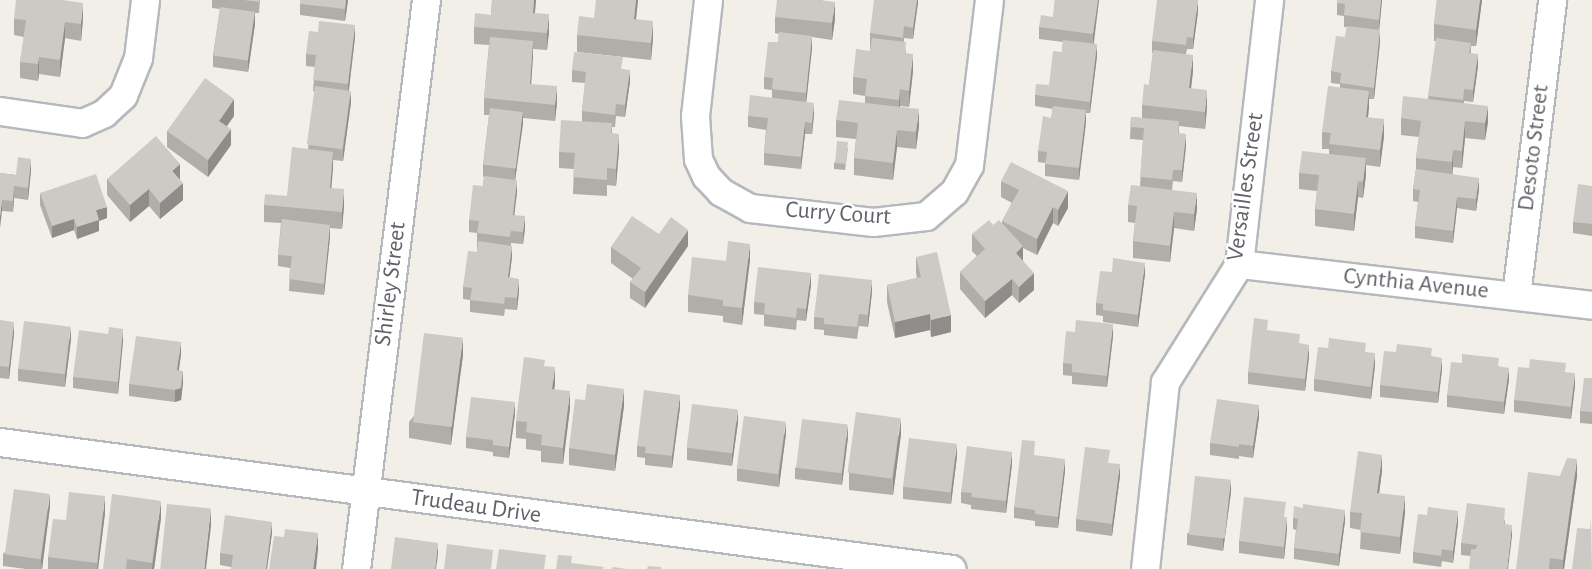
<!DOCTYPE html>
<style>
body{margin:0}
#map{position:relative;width:1592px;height:569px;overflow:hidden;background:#f1efe8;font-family:"Alegreya Sans",sans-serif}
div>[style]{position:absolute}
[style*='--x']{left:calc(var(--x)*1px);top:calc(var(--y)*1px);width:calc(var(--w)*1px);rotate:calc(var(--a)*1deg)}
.roads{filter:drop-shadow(2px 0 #b5b8bc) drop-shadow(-2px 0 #b5b8bc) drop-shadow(0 2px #b5b8bc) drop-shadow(0 -2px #b5b8bc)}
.street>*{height:27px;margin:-13.5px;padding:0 13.5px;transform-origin:13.5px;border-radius:13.5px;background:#fff}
.wall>*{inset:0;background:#afaea9}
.shaded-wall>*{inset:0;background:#8f8d8a}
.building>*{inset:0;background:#cccac5;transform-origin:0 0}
span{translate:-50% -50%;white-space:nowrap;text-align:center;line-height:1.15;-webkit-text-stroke:4.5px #fff;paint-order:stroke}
.street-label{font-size:24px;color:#5f6368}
</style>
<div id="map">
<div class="roads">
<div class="street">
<div style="--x:708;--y:0;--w:117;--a:96.4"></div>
<div style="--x:695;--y:116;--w:43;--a:86"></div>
<div style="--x:698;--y:159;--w:19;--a:65"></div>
<div style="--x:706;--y:176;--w:22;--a:47"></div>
<div style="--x:721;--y:192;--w:33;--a:29"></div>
<div style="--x:750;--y:208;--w:124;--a:6.5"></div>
<div style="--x:873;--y:222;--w:53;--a:-6.5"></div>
<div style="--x:926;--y:216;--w:37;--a:-41"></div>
<div style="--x:954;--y:192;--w:31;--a:-61"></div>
<div style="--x:969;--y:165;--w:166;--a:-83.1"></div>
<div style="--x:0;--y:111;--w:83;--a:8.3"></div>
<div style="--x:82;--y:123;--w:24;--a:-24"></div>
<div style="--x:104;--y:113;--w:26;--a:-43"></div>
<div style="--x:123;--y:95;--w:40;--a:-68"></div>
<div style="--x:138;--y:58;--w:58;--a:-83.1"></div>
<div style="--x:1239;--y:264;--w:355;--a:6.6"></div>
<div style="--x:1516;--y:295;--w:297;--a:-83"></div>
<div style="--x:0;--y:442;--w:960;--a:7.6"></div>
<div style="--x:356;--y:569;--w:573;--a:-82.99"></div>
<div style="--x:1145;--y:569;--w:188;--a:-83.9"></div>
<div style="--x:1165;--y:382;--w:139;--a:-57.9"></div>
<div style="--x:1239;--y:264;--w:266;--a:-83.5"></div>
</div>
</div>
<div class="wall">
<div style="clip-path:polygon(212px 0,260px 0,259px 13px,255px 13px,255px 24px,248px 72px,213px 67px,213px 55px,220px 9px,212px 8px)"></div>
<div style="clip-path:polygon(300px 0,348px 0,345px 21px,300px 15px)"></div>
<div style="clip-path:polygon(492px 0,536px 0,535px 13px,549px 31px,547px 50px,533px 49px,531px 84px,557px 102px,555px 121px,523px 118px,515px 180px,517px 192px,514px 215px,525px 228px,523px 244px,511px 243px,511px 245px,512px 257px,509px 278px,519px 291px,517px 310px,505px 309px,504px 316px,470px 312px,470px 300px,463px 299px,463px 287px,477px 252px,477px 233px,469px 232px,469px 220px,483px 186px,484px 177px,483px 177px,483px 165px,489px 115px,484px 115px,484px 98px,489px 45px,474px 44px,474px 27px,491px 15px)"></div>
<div style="clip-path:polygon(638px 0,636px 19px,653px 38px,651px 60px,577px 52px,577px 35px,594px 18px)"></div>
<div style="clip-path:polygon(822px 0,835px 19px,832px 40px,812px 37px,812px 48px,806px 102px,814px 114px,812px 134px,805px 134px,801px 169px,764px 165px,764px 153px,766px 130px,748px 127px,748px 116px,772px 98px,772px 90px,764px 89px,764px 77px,778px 42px,779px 34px,775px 33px,775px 17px)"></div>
<div style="clip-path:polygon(918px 0,913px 39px,904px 38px,904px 42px,906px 53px,913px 71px,909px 107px,900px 106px,900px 107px,919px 126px,916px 149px,897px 147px,893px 180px,854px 175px,854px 158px,856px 139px,836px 137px,836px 120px,865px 103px,865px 96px,853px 94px,853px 77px,870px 51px,870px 33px)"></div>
<div style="clip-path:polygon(1055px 0,1099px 0,1094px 43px,1097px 56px,1090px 113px,1086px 113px,1086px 122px,1079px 180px,1045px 176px,1045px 163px,1038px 162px,1038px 151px,1051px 118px,1053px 109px,1035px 106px,1035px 95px,1049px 85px,1062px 52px,1063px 42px,1039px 39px,1039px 27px,1053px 17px)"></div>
<div style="clip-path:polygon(1337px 0,1382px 0,1379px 30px,1380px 42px,1374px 99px,1369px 99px,1368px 118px,1384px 136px,1380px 167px,1366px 165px,1366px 175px,1363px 198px,1358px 197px,1354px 231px,1315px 226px,1315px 209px,1317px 191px,1299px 189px,1299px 173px,1329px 154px,1329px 149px,1322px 149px,1322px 132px,1340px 87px,1340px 84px,1331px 83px,1331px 71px,1345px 37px,1347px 27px,1344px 27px,1344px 16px,1337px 15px)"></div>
<div style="clip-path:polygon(1437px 0,1482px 0,1476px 46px,1471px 46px,1471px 53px,1478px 66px,1473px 102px,1464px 101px,1464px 103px,1488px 122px,1485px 140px,1465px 138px,1462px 168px,1453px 167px,1452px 174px,1479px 189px,1476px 211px,1457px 208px,1453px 243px,1415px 238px,1415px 226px,1418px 202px,1413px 201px,1413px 189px,1416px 169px,1416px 158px,1419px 137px,1401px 135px,1401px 118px,1428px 99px,1436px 41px,1434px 41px,1434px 24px)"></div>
<div style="clip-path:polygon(1198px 12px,1193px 49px,1187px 49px,1186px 54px,1193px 71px,1191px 88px,1207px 107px,1205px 129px,1179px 126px,1179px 133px,1186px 146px,1182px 182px,1173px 181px,1172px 190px,1197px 209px,1194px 231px,1174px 228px,1170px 262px,1133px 258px,1133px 241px,1135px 223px,1128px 222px,1128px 205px,1140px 186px,1143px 140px,1130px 139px,1131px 117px,1142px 118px,1142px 105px,1149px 85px,1153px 53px,1152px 53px,1152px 41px)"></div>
<div style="clip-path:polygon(14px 19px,83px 19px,81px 41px,65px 38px,60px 77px,39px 74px,38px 81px,20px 78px,20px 62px,24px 37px,14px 35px)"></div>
<div style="clip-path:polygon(355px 37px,349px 91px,351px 102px,343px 161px,333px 160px,331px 188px,344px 206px,342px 229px,330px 228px,330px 237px,324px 295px,289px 291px,290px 268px,278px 266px,278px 255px,281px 223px,264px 222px,264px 205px,287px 196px,308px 149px,315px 92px,313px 91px,315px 67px,306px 66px,306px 54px)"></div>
<div style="clip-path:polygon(623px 69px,630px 81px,625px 117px,616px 116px,615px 127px,612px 127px,612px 133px,619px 150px,616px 186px,607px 185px,607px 196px,573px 194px,574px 169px,559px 168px,559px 152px,582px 121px,582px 111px,585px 83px,572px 82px,572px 70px)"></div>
<div style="clip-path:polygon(234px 116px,227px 126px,231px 145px,208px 177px,167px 147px,167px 131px)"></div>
<div style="clip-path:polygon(848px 148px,845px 170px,834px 169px,834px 163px)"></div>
<div style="clip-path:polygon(31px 170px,28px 200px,14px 198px,13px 212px,2px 211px,0 173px,16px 175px)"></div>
<div style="clip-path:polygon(107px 179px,180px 180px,183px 200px,160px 219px,149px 206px,130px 222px,107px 195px)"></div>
<div style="clip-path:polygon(1001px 181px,1068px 208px,1058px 226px,1053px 223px,1037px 255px,1023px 248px,1023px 261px,1034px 290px,1019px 303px,1012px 295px,985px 318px,960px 289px,960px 272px,977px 256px,972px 251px,972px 234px,993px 225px,1002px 223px,1002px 221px,1012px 203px,1001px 197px)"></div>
<div style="clip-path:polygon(1592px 186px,1592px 236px,1573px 233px,1573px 222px)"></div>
<div style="clip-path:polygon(40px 193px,107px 218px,99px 221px,99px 231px,77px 239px,74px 230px,52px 238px,40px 205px)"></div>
<div style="clip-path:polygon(659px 234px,688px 246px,645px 308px,630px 298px,630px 282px,633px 279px,611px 263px,611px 247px)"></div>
<div style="clip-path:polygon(916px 257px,951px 332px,931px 337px,930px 330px,895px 338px,887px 302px,887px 285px,917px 278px,916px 273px)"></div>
<div style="clip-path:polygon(750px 260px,742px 325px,723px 322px,723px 316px,688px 312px,688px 295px,726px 261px)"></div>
<div style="clip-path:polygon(1112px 272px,1145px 274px,1138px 327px,1103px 322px,1103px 316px,1096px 315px,1096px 303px)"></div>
<div style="clip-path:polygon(811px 285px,806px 321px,797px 320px,796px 330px,764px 326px,764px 315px,754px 314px,754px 302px)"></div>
<div style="clip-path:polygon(872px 292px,868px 327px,859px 326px,857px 339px,824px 335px,824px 330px,814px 329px,814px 317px)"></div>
<div style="clip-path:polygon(0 320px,14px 333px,9px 379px,0 378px)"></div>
<div style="clip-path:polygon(108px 334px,123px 341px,118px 394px,73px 388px,73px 377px)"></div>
<div style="clip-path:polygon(1113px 336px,1107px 387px,1072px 384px,1072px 376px,1063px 375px,1063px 363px)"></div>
<div style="clip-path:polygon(71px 339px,65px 387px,18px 381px,18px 369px)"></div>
<div style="clip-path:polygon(1300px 344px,1309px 356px,1305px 391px,1248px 384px,1248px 372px)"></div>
<div style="clip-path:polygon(1366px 352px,1375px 365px,1371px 399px,1314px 391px,1314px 379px)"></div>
<div style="clip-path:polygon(181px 354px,179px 370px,183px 383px,181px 400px,175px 402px,129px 396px,129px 384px)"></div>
<div style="clip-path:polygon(463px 355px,451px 445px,409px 438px,409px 422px)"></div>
<div style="clip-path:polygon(1462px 363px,1499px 367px,1509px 379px,1504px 414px,1447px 407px,1447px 395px)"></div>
<div style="clip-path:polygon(545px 366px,555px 384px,554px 389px,570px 408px,563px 464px,541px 462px,541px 451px,526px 449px,526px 439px,516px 438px,516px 421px)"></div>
<div style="clip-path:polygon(1442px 369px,1438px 403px,1380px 397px,1380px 385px)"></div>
<div style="clip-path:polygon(1592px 378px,1592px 424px,1580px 423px,1580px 411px)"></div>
<div style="clip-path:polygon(1575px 385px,1571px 419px,1514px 412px,1514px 400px)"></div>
<div style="clip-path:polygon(624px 406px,615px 471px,569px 465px,569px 448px)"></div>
<div style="clip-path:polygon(680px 407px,672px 468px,645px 465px,645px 458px,637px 457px,637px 446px)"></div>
<div style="clip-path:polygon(515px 414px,509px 458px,493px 456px,493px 452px,466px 448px,466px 437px)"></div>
<div style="clip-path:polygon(1259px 417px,1253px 458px,1239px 456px,1239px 459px,1210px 455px,1210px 443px)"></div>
<div style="clip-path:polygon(738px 422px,732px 466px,687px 460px,687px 448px)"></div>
<div style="clip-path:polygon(786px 433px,779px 487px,737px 481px,737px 469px)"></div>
<div style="clip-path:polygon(901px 434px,893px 495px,849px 490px,849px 473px)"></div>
<div style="clip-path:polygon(848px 437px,842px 485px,795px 479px,795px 468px)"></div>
<div style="clip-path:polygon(957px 456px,951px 504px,903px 499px,903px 487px)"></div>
<div style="clip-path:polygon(1035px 456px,1065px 471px,1058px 528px,1035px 526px,1035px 521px,1014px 518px,1014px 507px)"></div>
<div style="clip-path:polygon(1110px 463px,1120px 476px,1112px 536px,1076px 531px,1076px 519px)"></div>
<div style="clip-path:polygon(1012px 464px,1006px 513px,971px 509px,971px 505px,961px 503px,961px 492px)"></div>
<div style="clip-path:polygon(1382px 471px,1379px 493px,1405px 513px,1400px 554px,1360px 549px,1361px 530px,1350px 528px,1350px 512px)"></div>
<div style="clip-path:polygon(1560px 476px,1577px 476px,1564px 569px,1516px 569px)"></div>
<div style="clip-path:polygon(1231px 492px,1223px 551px,1187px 545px,1187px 534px)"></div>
<div style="clip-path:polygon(50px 506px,42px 569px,26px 569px,3px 566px,3px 554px)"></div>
<div style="clip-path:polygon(105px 513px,98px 569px,48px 569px,48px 557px,66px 520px)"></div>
<div style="clip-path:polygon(1285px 517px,1287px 529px,1284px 559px,1239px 553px,1239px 541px)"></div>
<div style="clip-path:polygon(161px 518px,154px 569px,103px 569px)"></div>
<div style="clip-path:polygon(1293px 518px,1345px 521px,1339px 566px,1294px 559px,1294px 548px,1296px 530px,1293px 529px)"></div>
<div style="clip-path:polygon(1505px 520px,1505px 524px,1512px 536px,1470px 556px,1461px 555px,1461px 543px)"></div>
<div style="clip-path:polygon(1458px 523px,1453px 563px,1442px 561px,1441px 567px,1413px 563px,1413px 552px)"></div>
<div style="clip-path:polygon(272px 533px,267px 569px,231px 569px,231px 567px,220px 565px,220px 553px)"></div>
</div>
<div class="shaded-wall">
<div style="clip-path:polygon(346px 0,348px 0,345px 21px,345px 9px)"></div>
<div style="clip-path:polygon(534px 0,536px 0,533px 29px,533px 13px)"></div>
<div style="clip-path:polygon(636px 0,638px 0,634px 36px,634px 19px)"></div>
<div style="clip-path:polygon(917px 0,918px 0,918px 3px,913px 39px,913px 28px)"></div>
<div style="clip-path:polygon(1098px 0,1099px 0,1093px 46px,1093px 34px)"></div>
<div style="clip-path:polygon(1198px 0,1198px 12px,1193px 49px,1193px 38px)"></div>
<div style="clip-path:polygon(1381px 0,1382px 0,1379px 31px,1379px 20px)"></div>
<div style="clip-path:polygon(1480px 0,1482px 0,1476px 46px,1476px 30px)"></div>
<div style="clip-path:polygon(835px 2px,835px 19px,832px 40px,832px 23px)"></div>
<div style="clip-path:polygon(83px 3px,83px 19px,81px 41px,81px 24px)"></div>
<div style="clip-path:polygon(255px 12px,255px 24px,248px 72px,248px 60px)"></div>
<div style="clip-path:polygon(549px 14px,549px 31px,547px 50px,547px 33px)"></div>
<div style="clip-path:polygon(653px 21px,653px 38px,651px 60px,651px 43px)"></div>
<div style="clip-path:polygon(65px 22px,65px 38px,60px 77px,60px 60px)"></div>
<div style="clip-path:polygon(355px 25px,355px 37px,348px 95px,348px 84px)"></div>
<div style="clip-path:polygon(1380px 30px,1380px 42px,1374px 99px,1374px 88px)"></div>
<div style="clip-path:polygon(812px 36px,812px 48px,806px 105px,806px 93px)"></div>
<div style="clip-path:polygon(533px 41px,533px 57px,530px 100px,530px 84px)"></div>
<div style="clip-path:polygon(1097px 44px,1097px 56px,1090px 113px,1090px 102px)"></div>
<div style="clip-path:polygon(913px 54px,913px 71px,909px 107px,909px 91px)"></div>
<div style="clip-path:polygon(1478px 54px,1478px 66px,1473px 102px,1473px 90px)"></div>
<div style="clip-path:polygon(1193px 55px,1193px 71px,1189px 105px,1189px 88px)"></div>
<div style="clip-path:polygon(39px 57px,39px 74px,38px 81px,38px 64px)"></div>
<div style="clip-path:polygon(630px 70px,630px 81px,625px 117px,625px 105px)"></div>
<div style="clip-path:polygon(557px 86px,557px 102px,555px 121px,555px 105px)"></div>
<div style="clip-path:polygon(900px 89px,900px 106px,899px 116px,899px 100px)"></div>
<div style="clip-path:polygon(1207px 90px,1207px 107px,1205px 129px,1205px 112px)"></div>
<div style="clip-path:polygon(351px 91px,351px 102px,343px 161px,343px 149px)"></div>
<div style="clip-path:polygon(1369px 91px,1369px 108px,1366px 134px,1366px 117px)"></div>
<div style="clip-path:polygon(234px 99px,234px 116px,219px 137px,219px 121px)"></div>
<div style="clip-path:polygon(814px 103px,814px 114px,812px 134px,812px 123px)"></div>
<div style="clip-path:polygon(1488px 106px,1488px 122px,1485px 140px,1485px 123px)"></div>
<div style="clip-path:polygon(919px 109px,919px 126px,916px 149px,916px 132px)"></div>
<div style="clip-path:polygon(1086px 110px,1086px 122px,1079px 180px,1079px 168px)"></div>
<div style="clip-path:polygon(523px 112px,523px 124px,515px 181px,515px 169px)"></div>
<div style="clip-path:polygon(1384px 119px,1384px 136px,1380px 167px,1380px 150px)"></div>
<div style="clip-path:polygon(1465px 121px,1465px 138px,1462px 168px,1462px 151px)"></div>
<div style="clip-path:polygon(805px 122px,805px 134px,801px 169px,801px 157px)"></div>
<div style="clip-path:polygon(231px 129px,231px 145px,208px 177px,208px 160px)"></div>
<div style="clip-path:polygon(897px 130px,897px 147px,893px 180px,893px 163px)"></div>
<div style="clip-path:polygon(619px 134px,619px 150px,616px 186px,616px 169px)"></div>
<div style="clip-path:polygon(1186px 134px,1186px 146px,1182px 182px,1182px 170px)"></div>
<div style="clip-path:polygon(1453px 150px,1453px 167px,1452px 179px,1452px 162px)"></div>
<div style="clip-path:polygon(333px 152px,333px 169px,330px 204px,330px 188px)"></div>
<div style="clip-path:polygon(1366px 158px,1366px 175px,1363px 198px,1363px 182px)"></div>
<div style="clip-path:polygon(31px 159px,31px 170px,28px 200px,28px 188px)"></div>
<div style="clip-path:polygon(180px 164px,180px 180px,172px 171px)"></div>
<div style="clip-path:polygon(1479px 178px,1479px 189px,1476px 211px,1476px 199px)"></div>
<div style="clip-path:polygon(517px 180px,517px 192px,513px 226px,513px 215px)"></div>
<div style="clip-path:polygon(1358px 181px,1358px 197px,1354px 231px,1354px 214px)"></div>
<div style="clip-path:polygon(183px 183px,183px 200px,160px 219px,160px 203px)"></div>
<div style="clip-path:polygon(14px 186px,14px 198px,13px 212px,13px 201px)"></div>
<div style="clip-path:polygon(149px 189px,149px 206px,130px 222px,130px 205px)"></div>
<div style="clip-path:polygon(344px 189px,344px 206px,342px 229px,342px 212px)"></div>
<div style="clip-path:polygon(1068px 191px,1068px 208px,1058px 226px,1058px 210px)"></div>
<div style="clip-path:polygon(1197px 193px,1197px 209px,1194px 231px,1194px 214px)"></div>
<div style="clip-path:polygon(1457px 197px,1457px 208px,1453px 243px,1453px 231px)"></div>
<div style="clip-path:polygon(2px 200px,2px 211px,0 228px,0 216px)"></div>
<div style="clip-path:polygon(107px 207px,107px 218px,99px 221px,99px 231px,77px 239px,77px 227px,96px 210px)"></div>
<div style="clip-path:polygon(1053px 207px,1053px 223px,1037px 255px,1037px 239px)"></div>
<div style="clip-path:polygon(1174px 212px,1174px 228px,1170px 262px,1170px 246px)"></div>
<div style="clip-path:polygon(525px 216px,525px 228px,523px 244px,523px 232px)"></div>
<div style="clip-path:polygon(74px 219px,74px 230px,52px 238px,52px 226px)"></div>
<div style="clip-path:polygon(330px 225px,330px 237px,324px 295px,324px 284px)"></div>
<div style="clip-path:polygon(688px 230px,688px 246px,645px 308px,645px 292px)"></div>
<div style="clip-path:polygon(750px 244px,750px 260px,742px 325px,742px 308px)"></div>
<div style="clip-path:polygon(512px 246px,512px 257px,508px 289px,508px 277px)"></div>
<div style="clip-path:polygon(1023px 246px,1023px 263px,1016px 253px)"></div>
<div style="clip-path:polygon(1145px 263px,1145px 274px,1138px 327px,1138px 315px)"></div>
<div style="clip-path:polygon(811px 273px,811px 285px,806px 321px,806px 309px)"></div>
<div style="clip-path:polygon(1034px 273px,1034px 290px,1019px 303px,1019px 287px)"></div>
<div style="clip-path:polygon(519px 279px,519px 291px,517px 310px,517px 298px)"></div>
<div style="clip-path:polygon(1012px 279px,1012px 295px,985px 318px,985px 301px)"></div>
<div style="clip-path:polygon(872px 280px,872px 292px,868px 327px,868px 315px)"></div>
<div style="clip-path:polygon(930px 314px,930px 330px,895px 338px,895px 322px)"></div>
<div style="clip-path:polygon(951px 315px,951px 332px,931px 337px,931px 320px)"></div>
<div style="clip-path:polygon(14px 322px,14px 333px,9px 379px,9px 367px)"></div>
<div style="clip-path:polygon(1113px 324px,1113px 336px,1107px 387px,1107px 376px)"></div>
<div style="clip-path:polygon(71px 327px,71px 339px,65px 387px,65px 375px)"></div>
<div style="clip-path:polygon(123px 329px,123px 341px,118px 394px,118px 382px)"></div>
<div style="clip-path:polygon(463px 338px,463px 355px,451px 445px,451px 428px)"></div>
<div style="clip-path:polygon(181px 342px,181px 354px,177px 382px,177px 370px)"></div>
<div style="clip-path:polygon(1309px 345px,1309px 356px,1305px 391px,1305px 379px)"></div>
<div style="clip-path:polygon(1375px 353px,1375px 365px,1371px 399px,1371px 387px)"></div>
<div style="clip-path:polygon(1442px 358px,1442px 369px,1438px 403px,1438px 392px)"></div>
<div style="clip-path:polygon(555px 367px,555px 384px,552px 405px,552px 389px)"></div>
<div style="clip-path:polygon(1509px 368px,1509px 379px,1504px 414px,1504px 402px)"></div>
<div style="clip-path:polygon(183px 371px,183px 383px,181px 400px,175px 402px,175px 390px)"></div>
<div style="clip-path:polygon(1575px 373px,1575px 385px,1571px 419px,1571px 407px)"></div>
<div style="clip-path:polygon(624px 389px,624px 406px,615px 471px,615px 455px)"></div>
<div style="clip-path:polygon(570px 391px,570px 408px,563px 464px,563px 448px)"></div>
<div style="clip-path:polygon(680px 395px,680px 407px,672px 468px,672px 456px)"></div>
<div style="clip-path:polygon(515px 402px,515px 414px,509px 458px,509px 447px)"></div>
<div style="clip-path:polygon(1259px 405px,1259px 417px,1253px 458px,1253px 446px)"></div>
<div style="clip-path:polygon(738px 410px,738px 422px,732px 466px,732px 454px)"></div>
<div style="clip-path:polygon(901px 418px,901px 434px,893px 495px,893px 479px)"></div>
<div style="clip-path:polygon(786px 422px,786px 433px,779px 487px,779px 475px)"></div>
<div style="clip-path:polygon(848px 425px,848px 437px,842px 485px,842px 474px)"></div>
<div style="clip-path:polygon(957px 444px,957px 456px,951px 504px,951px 493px)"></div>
<div style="clip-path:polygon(1012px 452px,1012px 464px,1006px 513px,1006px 501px)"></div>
<div style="clip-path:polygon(1382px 455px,1382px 471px,1377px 509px,1377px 493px)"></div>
<div style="clip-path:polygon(1065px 459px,1065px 471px,1058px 528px,1058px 517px)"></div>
<div style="clip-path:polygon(1577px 459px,1577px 476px,1564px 569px,1563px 569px,1563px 560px)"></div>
<div style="clip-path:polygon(1120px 464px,1120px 476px,1112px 536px,1112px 524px)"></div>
<div style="clip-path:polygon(1231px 480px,1231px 492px,1223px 551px,1223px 539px)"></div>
<div style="clip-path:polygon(50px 494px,50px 506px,42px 569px,41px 560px)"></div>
<div style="clip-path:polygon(105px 496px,105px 513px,98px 569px,97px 569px)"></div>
<div style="clip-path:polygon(1405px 496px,1405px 513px,1400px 554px,1400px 537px)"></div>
<div style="clip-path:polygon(161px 501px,161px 518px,154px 569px,152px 569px)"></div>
<div style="clip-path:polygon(211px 509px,211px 526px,206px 569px,204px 569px)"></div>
<div style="clip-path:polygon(1345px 510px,1345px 521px,1339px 566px,1339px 554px)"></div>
<div style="clip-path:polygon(1458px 511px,1458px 523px,1453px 563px,1453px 551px)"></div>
<div style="clip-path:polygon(1287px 517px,1287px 529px,1284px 559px,1284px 547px)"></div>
<div style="clip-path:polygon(272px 522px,272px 533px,267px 569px,266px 569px)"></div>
<div style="clip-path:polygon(1512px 525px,1512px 536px,1508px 569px,1507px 569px)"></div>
<div style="clip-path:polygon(318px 533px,318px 550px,316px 569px,313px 569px)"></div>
<div style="clip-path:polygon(438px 543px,438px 555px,436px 569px,435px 569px)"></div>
</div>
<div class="building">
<div style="clip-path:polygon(16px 0,63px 0,83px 3px,81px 24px,65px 22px,60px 60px,39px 57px,38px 64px,20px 62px,26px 20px,14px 19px)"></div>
<div style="clip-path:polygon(244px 0,259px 0,259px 2px)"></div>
<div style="clip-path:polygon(300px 0,346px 0,345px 9px,300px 4px)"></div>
<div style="clip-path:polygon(492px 0,534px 0,533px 13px,549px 14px,547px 33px,474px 27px,475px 13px,491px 15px)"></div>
<div style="clip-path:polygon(596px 0,636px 0,634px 19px,653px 21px,651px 43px,577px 35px,579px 16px,594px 18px)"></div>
<div style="clip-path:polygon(777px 0,820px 0,835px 2px,832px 23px,775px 17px)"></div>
<div style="clip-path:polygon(874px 0,917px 0,913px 28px,904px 26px,903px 38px,870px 33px)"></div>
<div style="clip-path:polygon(1055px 0,1098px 0,1093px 34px,1039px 27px,1041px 15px,1053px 17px)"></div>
<div style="clip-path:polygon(1157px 0,1198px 0,1193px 38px,1187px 37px,1186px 45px,1152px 41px)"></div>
<div style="clip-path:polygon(1337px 0,1381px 0,1379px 20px,1344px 15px,1345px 4px,1337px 3px)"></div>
<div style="clip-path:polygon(1437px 0,1480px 0,1476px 30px,1434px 24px)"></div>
<div style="left:220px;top:7px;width:35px;height:49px;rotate:8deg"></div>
<div style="clip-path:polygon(319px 21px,355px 25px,348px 84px,313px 80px,316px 55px,306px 54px,309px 31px,318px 32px)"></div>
<div style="clip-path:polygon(1347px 26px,1380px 30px,1374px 88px,1340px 83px,1341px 73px,1331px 71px,1336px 36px,1345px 37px)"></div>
<div style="clip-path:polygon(779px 32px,812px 36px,806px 93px,772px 89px,773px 78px,764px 77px,768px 42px,778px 42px)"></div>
<div style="clip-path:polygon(490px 37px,533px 41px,530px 84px,557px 86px,555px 105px,484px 98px)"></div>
<div style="clip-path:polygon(872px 38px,906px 42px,905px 53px,913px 54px,909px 91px,900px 89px,899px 100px,865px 96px,867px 79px,853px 77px,856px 49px,870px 51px)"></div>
<div style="clip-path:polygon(1436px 38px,1471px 43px,1469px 53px,1478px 54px,1473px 90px,1464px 89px,1463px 100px,1428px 96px)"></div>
<div style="clip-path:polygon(1063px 40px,1097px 44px,1090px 102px,1035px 95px,1036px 84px,1049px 85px,1053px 51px,1062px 52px)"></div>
<div style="clip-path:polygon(1153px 50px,1193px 55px,1189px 88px,1207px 90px,1205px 112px,1142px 105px,1144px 84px,1149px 85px)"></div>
<div style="clip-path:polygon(574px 52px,623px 57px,621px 69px,630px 70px,625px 105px,616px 104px,615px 115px,582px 111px,586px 72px,572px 70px)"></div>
<div style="clip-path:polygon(205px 78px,234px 99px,219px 121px,231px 129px,208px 160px,167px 131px)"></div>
<div style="left:315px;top:86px;width:36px;height:59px;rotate:8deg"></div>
<div style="clip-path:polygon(1328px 86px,1369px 91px,1366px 117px,1384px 119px,1380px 150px,1329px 144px,1331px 133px,1322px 132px)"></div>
<div style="clip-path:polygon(750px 95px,814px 103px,812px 123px,805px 122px,801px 157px,764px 153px,768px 118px,748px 116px)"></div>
<div style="clip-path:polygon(1403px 96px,1488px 106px,1485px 123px,1465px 121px,1462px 151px,1453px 150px,1452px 162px,1416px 158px,1421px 121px,1401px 118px)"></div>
<div style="clip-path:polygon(839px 100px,919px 109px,916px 132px,897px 130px,893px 163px,854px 158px,858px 123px,836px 120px)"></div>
<div style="clip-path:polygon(1053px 106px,1086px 110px,1079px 168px,1045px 164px,1047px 152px,1038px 151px,1043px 116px,1051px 118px)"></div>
<div style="left:490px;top:108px;width:33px;height:57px;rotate:7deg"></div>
<div style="clip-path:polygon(1131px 117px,1179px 121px,1178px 133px,1186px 134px,1182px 170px,1173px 170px,1172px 180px,1140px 177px,1144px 128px,1130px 127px)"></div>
<div style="clip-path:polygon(561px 120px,612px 123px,611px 133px,619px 134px,616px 169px,607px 168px,607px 180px,573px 177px,575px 153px,559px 152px)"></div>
<div style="clip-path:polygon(156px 136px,180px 164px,172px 171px,183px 183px,160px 203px,149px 189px,130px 205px,107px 179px)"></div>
<div style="left:837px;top:141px;width:11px;height:22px;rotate:5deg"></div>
<div style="clip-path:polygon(292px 147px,333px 152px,330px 188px,344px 189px,342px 212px,264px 205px,265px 194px,287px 196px)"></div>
<div style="clip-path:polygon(1302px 151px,1366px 158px,1363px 182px,1358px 181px,1354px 214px,1315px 209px,1319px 175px,1299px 173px)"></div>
<div style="clip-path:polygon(18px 157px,31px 159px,28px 188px,14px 186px,13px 201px,2px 200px,0 216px,0 173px,16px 175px)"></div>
<div style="clip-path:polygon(1011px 162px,1068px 191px,1058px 210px,1053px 207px,1037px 239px,1002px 221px,1019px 190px,1001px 181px)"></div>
<div style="clip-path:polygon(1416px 169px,1479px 178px,1476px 199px,1457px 197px,1453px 231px,1415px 226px,1420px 190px,1413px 189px)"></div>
<div style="clip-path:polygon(96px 174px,107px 207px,96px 210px,99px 220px,77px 227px,74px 219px,52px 226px,40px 193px)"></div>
<div style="clip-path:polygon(484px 176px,517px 180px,513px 215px,525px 216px,523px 232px,511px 231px,510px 237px,477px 233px,479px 221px,469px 220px,473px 185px,483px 186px)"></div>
<div style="clip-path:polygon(1578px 184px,1592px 186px,1592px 224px,1573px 222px)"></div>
<div style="clip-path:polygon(1131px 185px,1197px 193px,1194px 214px,1174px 212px,1170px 246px,1133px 241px,1137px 206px,1128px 205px)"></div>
<div style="clip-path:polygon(632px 216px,659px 234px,671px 217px,688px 230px,645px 292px,630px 282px,641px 268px,611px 247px)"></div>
<div style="clip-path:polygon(282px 219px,330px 225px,324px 284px,289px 279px,292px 256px,278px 255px)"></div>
<div style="clip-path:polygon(989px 220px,993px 225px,999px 220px,1023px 246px,1016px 253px,1034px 273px,1019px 287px,1012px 279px,985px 301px,960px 272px,985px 249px,972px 234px)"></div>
<div style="clip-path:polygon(478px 241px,512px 246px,508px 277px,519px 279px,517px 298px,505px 297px,504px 304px,470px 300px,472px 288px,463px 287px,468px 251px,477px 252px)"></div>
<div style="clip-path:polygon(728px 241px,750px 244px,742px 308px,723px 306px,723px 300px,688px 295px,692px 257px,726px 261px)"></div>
<div style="clip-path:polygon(937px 252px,951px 315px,931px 320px,930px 314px,895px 322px,887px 285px,921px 277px,916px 257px)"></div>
<div style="clip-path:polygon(1113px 258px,1145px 263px,1138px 315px,1103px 310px,1103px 304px,1096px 303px,1100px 271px,1112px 272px)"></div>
<div style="clip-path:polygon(758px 267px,811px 273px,806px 309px,797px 308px,796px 318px,764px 314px,765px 303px,754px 302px)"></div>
<div style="clip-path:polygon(819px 274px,872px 280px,868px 315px,859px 314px,857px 327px,824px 324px,824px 318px,814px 317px)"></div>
<div style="clip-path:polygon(1254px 318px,1268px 320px,1267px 330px,1300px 334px,1299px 343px,1309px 345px,1305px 379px,1248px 372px)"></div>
<div style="clip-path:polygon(0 320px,14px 322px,9px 367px,0 366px)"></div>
<div style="clip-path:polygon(1076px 320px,1113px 324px,1107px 376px,1072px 372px,1072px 364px,1063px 363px,1066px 331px,1075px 332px)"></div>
<div style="left:24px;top:321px;width:47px;height:48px;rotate:7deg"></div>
<div style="clip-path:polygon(109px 327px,123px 329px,118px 382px,73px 377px,79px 330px,108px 334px)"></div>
<div style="left:424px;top:333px;width:39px;height:90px;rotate:7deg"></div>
<div style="clip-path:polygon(136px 336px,181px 342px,177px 370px,183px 371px,181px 388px,175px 390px,129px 384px)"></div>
<div style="clip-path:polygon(1329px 338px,1366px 343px,1365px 352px,1375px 353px,1371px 387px,1314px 379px,1318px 347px,1328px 348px)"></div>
<div style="clip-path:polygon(1397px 344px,1432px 348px,1431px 356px,1442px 358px,1438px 392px,1380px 385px,1384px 351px,1396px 352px)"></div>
<div style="clip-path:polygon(1462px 354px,1499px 358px,1498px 366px,1509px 368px,1504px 402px,1447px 395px,1451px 362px,1462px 363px)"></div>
<div style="clip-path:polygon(524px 357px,545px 360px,544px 366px,555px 367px,552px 389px,570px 391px,563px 448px,541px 445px,542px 435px,526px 432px,527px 422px,516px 421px)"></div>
<div style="clip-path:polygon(1530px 359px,1566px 363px,1565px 372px,1575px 373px,1571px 407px,1514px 400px,1518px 367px,1529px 368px)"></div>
<div style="clip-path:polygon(1584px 378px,1592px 378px,1592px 412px,1580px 411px)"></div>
<div style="clip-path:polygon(587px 384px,624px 389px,615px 455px,569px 448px,575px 399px,585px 400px)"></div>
<div style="clip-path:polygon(644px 390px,680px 395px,672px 456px,645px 453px,646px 447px,637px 446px)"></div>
<div style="clip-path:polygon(471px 397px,515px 402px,509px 447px,493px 445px,493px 440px,466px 437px)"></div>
<div style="clip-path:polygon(1217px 399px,1259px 405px,1253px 446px,1239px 444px,1239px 447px,1210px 443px)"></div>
<div style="left:692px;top:404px;width:46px;height:44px;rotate:7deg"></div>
<div style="left:856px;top:412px;width:45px;height:61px;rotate:8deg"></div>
<div style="left:744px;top:416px;width:42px;height:53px;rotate:8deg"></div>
<div style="left:802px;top:419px;width:46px;height:49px;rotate:7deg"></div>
<div style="left:909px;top:438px;width:48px;height:49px;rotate:7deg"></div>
<div style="clip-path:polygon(1022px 440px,1035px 441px,1034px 455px,1065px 459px,1058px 517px,1035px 514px,1035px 510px,1014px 507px)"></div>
<div style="clip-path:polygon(967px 446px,1012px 452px,1006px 501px,971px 497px,972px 493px,961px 492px)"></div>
<div style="clip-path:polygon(1085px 447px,1110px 450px,1108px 463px,1120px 464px,1112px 524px,1076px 519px)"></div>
<div style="clip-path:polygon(1358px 451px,1382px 455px,1377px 493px,1405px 496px,1400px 537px,1360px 532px,1362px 513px,1350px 512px)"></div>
<div style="clip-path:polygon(1567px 458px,1577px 459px,1563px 560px,1550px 558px,1549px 569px,1516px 569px,1528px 472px,1560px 476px)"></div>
<div style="left:1195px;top:476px;width:36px;height:59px;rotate:6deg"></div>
<div style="left:14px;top:489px;width:36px;height:66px;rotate:8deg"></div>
<div style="clip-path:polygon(69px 492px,105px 496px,97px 563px,48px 557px,53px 519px,66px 520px)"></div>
<div style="clip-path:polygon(112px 494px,161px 501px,152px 563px,127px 559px,126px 569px,103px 569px)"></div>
<div style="clip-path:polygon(1244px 497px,1286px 502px,1284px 517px,1287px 517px,1284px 547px,1239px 541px)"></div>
<div style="clip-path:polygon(1467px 503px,1505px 508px,1504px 524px,1512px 525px,1507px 569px,1469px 569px,1471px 549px,1476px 549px,1477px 545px,1461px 543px)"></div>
<div style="left:167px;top:504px;width:44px;height:65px;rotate:6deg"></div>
<div style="clip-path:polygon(1303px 504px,1345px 510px,1339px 554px,1294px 548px,1298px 518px,1293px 518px,1294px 506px,1303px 508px)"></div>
<div style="clip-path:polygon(1428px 507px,1458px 511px,1453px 551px,1442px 549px,1441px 556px,1413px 552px,1418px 514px,1427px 515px)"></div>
<div style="clip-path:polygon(225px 515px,272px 522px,266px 569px,231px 569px,233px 555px,220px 553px)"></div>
<div style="clip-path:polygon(1591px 519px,1592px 569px,1572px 569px,1577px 528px,1590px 529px)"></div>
<div style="clip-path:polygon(285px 529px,318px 533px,313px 569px,269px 569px,274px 536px,284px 537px)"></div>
<div style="clip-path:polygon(395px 537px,438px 543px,435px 569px,391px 569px)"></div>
<div style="clip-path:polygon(447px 544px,493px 550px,491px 569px,444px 569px)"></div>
<div style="clip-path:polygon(499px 549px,546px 555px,544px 569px,496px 569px)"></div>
<div style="clip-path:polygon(558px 555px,572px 556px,571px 563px,604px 567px,603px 569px,556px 569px)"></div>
<div style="clip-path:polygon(648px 566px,661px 567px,661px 569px,647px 569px)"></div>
<div style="clip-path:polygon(613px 567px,627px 569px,612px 569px)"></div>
</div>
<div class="street-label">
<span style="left:1534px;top:148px;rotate:-83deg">Desoto Street</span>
<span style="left:1246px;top:187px;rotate:-82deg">Versailles Street</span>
<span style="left:838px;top:214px;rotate:4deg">Curry Court</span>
<span style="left:391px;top:284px;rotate:-83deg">Shirley Street</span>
<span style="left:1416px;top:284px;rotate:6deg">Cynthia Avenue</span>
<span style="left:476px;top:507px;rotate:8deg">Trudeau Drive</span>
</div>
</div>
